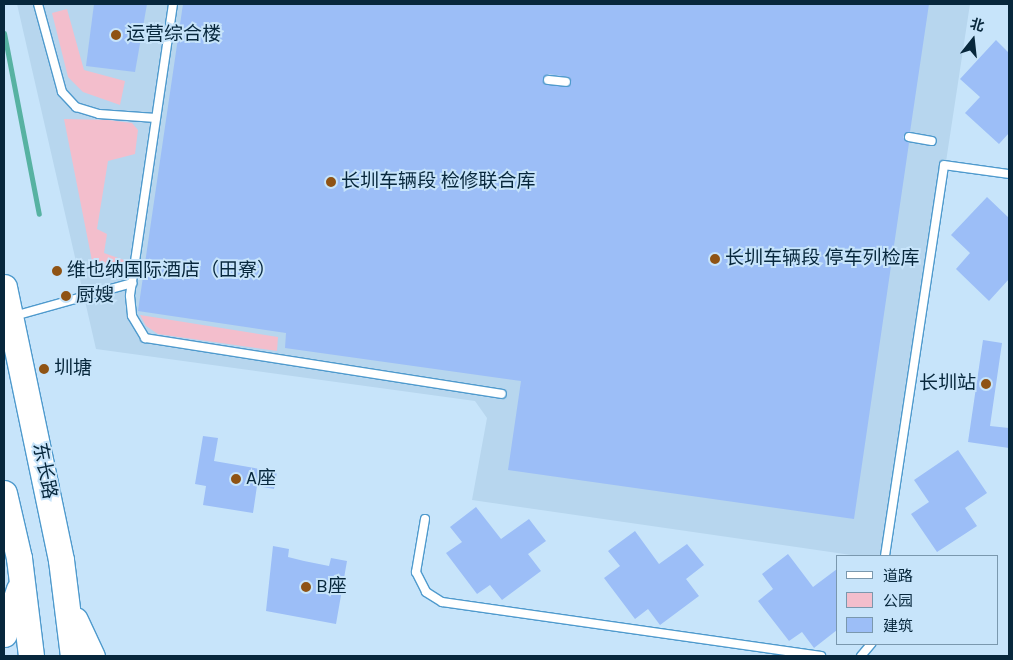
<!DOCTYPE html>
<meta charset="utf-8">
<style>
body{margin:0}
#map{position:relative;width:1013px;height:660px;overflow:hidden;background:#c7e4fa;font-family:Karla,"Noto Sans SC",sans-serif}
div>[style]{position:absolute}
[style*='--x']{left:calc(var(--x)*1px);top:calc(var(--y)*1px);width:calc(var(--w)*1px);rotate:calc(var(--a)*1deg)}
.built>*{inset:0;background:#b7d6ee}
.green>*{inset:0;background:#f3becc}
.stream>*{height:5px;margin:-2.5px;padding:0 2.5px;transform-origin:2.5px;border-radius:2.5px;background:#57b2a2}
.building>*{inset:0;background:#9cbef7}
.roads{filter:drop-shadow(1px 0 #4f9acd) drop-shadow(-1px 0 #4f9acd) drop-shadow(0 1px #4f9acd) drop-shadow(0 -1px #4f9acd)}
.lane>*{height:8px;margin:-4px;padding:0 4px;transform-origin:4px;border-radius:4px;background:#fff}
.primary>*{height:25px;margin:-12.5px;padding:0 12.5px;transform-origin:12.5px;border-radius:12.5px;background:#fff}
.dots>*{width:14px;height:14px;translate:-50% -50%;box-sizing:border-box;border:2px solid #c7e4fa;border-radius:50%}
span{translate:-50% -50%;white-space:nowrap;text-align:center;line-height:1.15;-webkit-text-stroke:4px #c7e4fa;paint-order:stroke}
.poi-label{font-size:19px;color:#07273c}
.left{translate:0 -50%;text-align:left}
.right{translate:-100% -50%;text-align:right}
.street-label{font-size:19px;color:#07273c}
.frame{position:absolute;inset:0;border:5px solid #07273c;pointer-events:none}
.legend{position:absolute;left:836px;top:555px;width:162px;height:90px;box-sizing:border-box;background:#c7e4fa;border:1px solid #7a98ae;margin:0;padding:6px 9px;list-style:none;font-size:15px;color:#07273c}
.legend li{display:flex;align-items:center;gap:10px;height:25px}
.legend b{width:25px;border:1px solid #7a98ae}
.north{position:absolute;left:948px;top:15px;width:50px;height:50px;-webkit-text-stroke:4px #c7e4fa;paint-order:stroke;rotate:16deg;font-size:14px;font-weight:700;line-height:20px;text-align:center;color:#07273c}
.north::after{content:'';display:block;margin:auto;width:18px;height:22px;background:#07273c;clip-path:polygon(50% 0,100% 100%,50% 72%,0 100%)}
</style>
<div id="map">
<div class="built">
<div style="clip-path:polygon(17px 4px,970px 4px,886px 556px,858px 556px,472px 500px,487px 418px,475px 401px,96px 349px)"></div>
</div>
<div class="green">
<div style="clip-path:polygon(67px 9px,84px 70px,125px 81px,120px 105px,83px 92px,68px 77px,52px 13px)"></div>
<div style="clip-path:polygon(64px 119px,108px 120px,132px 123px,138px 130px,135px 154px,108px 161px,97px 229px,107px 234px,104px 253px,124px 260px,123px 271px,95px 276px)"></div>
<div style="clip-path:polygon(140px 315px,278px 337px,277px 351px,158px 334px,146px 326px)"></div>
</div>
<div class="stream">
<div style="--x:4;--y:33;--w:184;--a:79.1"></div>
</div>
<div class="building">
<div style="clip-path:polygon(94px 4px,147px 4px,135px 72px,86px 66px)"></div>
<div style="clip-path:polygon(evenodd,183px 4px,929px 4px,910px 132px,903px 137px,909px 143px,854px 519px,508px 470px,521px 381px,285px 348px,286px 333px,138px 311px,183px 4px,549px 74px,569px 77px,571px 85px,545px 85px,543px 79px,549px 74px)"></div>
<div style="clip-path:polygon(996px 40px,1009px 53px,1009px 133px,999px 144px,965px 113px,980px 97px,960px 79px)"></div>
<div style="clip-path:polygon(987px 197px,1009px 218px,1009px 279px,989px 301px,956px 269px,970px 253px,951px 235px)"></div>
<div style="clip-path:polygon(983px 340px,1002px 343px,990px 426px,1009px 428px,1009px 448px,968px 442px)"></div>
<div style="clip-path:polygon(203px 436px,218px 438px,214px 461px,277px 472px,274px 489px,257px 486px,253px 513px,203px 505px,206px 486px,195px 484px)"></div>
<div style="clip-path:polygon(958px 450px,987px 493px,965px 508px,977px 526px,937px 552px,911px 514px,929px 502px,914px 480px)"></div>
<div style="clip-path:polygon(476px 507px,501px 539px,529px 519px,546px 541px,528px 554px,541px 571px,502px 600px,490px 585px,477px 594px,446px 553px,462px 542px,450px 527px)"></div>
<div style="clip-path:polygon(635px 531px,659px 564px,687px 544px,704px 565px,686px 579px,699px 596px,660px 625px,648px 609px,635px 619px,604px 578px,620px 566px,608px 551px)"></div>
<div style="clip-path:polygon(273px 546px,289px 549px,288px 557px,304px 561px,329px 566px,331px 558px,347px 561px,336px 624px,266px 611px)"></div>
<div style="clip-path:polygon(788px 554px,813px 587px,837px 569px,837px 630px,814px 648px,802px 632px,789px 641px,758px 601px,773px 589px,762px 574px)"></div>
</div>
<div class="roads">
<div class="lane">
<div style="--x:38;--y:4;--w:91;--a:74.7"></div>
<div style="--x:62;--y:92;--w:21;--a:47"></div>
<div style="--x:76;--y:107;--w:24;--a:17"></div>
<div style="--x:99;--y:114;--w:57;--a:4"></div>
<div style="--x:173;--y:4;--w:295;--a:98.4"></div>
<div style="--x:130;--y:296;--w:20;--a:84"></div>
<div style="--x:132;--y:316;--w:26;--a:59"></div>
<div style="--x:145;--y:338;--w:361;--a:8.9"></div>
<div style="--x:548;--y:80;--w:18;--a:6"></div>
<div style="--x:909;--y:137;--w:23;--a:10"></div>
<div style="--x:14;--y:316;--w:123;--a:-15.6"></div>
<div style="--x:425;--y:519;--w:54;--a:99.6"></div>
<div style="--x:416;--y:572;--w:22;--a:63"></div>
<div style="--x:426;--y:592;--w:19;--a:32"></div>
<div style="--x:442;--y:602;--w:383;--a:8.1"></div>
<div style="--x:885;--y:556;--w:395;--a:-81.4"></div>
<div style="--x:944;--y:165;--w:66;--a:7.9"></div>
<div style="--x:861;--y:656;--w:16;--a:-50"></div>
</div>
<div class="primary">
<div style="--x:4;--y:287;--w:279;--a:78.2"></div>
<div style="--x:61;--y:560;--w:97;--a:82.9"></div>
<div style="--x:4;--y:493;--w:67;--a:77"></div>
<div style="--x:19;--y:558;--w:99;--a:83"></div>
<div style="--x:75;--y:620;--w:40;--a:65"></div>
<div style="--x:4;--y:634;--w:47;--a:-71.6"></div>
</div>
</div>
<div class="dots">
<div style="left:116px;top:35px;background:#8f5314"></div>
<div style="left:331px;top:182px;background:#8f5314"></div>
<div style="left:715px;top:259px;background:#8f5314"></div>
<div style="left:57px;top:271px;background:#8f5314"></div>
<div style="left:66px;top:296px;background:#8f5314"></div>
<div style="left:44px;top:369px;background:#8f5314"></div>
<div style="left:986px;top:384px;background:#8f5314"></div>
<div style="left:236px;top:479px;background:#8f5314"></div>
<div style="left:306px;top:587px;background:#8f5314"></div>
</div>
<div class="poi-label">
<span class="left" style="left:126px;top:35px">运营综合楼</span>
<span class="left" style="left:341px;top:182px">长圳车辆段 检修联合库</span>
<span class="left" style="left:725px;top:259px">长圳车辆段 停车列检库</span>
<span class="left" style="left:67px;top:271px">维也纳国际酒店（田寮）</span>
<span class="left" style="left:76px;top:296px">厨嫂</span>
<span class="left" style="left:54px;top:369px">圳塘</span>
<span class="right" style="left:976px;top:384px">长圳站</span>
<span class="left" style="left:246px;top:479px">A座</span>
<span class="left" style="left:316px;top:587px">B座</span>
</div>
<div class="street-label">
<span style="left:44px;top:471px;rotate:79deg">东长路</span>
</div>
<div class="frame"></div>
<ul class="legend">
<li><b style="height:6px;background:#fff"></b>道路</li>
<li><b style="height:14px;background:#f3becc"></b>公园</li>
<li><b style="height:14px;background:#9cbef7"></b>建筑</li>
</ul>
<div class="north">北</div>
</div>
